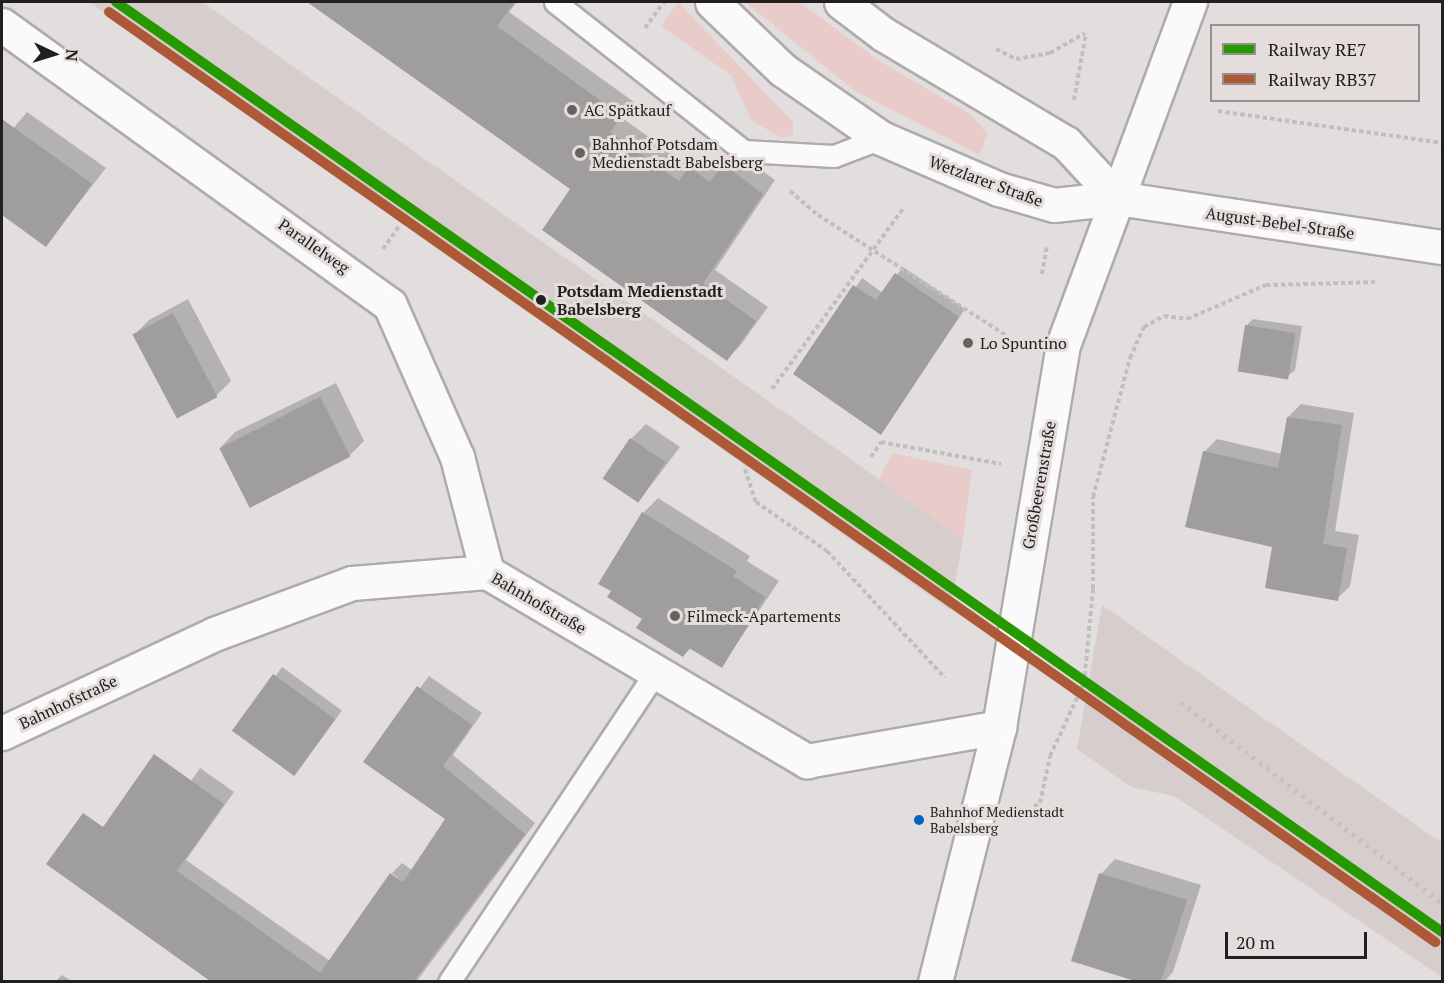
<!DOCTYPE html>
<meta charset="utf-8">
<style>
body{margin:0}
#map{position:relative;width:1444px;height:983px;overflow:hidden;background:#e2dede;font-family:"PT Serif",serif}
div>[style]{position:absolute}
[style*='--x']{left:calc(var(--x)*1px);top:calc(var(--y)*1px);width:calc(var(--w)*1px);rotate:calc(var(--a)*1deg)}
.built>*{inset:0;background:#d7cdcd}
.green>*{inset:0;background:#e9cbc9}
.shadow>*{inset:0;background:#0003;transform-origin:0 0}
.building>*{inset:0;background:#a09d9d;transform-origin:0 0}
.path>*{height:4px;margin-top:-2px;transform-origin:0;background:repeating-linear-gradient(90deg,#c0bfbf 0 4.5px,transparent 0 7.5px)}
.roads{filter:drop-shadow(2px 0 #afabab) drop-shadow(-2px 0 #afabab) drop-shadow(0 2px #afabab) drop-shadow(0 -2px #afabab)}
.service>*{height:21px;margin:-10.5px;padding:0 10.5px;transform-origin:10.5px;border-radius:10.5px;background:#fbfafa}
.minor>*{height:33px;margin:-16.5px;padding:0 16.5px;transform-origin:16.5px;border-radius:16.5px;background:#fbfafa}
.tertiary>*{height:33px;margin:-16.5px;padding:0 16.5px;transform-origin:16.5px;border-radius:16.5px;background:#fbfafa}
.rail>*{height:4.5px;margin-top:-2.25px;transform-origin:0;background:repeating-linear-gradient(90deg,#c2c0c0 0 3px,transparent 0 9px)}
.rail-1>*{height:10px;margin:-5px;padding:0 5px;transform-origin:5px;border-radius:5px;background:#269900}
.rail-2>*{height:10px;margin:-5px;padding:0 5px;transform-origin:5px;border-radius:5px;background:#ad5937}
.dots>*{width:16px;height:16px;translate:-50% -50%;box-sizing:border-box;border:3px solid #e4dddc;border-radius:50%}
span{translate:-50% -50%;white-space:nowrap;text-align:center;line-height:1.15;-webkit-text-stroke:6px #e4dddc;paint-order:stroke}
.bus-label{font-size:14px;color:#22201f}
.left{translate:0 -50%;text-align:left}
.poi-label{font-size:16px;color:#22201f}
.street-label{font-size:16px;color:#22201f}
.stop-label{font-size:16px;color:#22201f;font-weight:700}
.frame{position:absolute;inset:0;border:3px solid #22201f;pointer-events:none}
.legend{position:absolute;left:1210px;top:24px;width:210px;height:78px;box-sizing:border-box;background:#e4dddc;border:2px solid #969190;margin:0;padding:8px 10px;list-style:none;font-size:18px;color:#22201f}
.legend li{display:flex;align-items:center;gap:12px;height:30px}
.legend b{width:30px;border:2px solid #969190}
.north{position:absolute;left:24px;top:24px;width:60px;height:60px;-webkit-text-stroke:4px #e4dddc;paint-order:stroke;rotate:94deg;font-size:16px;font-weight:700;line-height:24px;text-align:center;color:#22201f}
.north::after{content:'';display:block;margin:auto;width:21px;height:27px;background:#22201f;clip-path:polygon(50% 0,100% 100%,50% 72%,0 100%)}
.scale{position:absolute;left:1225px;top:932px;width:142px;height:27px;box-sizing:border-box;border:3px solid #22201f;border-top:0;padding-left:8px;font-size:18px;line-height:21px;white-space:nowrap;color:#22201f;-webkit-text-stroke:4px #e4dddc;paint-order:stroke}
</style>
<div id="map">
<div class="built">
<div style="clip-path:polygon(89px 2px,202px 2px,879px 479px,963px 539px,950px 610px)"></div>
<div style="clip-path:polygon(1102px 605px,1442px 843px,1442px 977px,1174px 796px,1131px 787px,1077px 749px)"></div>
</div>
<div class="green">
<div style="clip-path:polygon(678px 2px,793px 122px,793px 135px,781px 138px,751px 120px,731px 75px,661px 26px)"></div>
<div style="clip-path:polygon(745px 2px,799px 2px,881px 62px,970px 114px,987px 133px,980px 155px,855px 91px)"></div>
<div style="clip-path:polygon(892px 453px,972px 470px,963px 539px,879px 479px)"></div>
</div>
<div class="shadow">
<div style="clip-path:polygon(309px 2px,517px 2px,509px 12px,634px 102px,622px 118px,691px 167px,703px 155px,722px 168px,737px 152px,775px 180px,715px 270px,768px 307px,740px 346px,727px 359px,572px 188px)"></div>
<div style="clip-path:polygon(27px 112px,106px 168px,46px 245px,2px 213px,2px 142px)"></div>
<div style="clip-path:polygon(903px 267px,965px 309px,881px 433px,796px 374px,862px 278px,883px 293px)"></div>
<div style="clip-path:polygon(188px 299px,231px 381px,216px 396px,134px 335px,149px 320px)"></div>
<div style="clip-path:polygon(1253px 319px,1302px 326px,1295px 370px,1287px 377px,1246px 326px)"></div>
<div style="clip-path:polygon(336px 383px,364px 441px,349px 456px,221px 447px,235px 432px)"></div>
<div style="clip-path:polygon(1301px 404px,1354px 413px,1335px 531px,1359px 535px,1350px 586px,1337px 599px,1274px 546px,1204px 452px,1217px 439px,1282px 454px,1288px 417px)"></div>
<div style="clip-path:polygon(646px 424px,680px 447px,639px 501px,631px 439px)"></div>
<div style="clip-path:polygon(658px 498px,750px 556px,747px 561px,779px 581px,722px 666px,691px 648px,683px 656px,644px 618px,643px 513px)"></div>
<div style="left:282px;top:667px;width:74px;height:80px;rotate:36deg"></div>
<div style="clip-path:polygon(429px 676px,482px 713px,453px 755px,535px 823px,416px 982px,216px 982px,106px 905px,200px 768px,234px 792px,186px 860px,330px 961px,408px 887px,392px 873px,402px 863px,412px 870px,448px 819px,366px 761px)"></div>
<div style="clip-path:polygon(1115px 859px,1201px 885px,1173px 972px,1164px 982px,1140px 982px,1073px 960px,1101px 874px)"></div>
<div style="clip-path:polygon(62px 975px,73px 982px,55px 982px)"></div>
</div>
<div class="building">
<div style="clip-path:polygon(307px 2px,515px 2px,497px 26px,622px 116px,610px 132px,679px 181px,689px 167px,710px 182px,723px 164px,763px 194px,703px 283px,756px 321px,727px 361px,542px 230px,570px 189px)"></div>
<div style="clip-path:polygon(2px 119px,92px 184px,46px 247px,2px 215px)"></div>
<div style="clip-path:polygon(895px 273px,959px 317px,881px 435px,793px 374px,853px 285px,876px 300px)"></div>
<div style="left:173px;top:313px;width:95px;height:46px;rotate:62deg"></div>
<div style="left:1245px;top:325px;width:51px;height:47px;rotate:9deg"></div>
<div style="left:320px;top:397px;width:67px;height:113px;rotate:63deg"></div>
<div style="clip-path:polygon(1287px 417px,1342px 425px,1323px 544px,1347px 548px,1338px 601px,1265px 588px,1272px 547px,1185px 527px,1203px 451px,1278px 468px)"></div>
<div style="left:630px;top:438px;width:43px;height:49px;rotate:34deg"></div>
<div style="clip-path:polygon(642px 512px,737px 571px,733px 576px,765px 597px,722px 668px,689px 648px,683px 657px,636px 628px,642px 619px,607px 597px,611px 591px,598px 584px)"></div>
<div style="left:273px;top:674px;width:77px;height:70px;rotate:36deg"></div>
<div style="clip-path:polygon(417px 686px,472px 725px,443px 766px,525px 834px,414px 981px,210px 981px,46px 864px,83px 813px,103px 827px,154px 754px,224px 804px,177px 871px,320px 973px,390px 873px,403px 882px,445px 819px,363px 762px)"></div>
<div style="clip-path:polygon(1099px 873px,1187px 900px,1161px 981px,1135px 981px,1071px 961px)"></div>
</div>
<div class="path">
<div style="--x:645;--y:28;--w:32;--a:-54"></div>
<div style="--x:996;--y:49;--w:22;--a:27"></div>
<div style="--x:1016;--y:59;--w:35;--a:-10"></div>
<div style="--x:1050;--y:53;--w:40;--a:-29.7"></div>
<div style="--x:1074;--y:100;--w:68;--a:-79.8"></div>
<div style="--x:1218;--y:111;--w:226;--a:8.1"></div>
<div style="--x:790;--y:191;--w:37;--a:41"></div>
<div style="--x:818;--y:215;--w:234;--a:32.6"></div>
<div style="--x:383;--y:249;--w:28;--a:-55"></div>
<div style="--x:1042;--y:274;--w:28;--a:-80"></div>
<div style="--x:772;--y:389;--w:223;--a:-54"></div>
<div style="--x:871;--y:457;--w:18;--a:-56"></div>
<div style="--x:881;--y:442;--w:122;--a:10.4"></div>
<div style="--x:745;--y:469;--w:35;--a:72"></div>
<div style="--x:756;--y:502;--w:86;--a:34.6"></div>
<div style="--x:827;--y:551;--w:173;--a:47.1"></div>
<div style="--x:1021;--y:814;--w:22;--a:-30"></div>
<div style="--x:1040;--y:803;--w:48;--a:-78"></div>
<div style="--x:1050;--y:756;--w:81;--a:-65"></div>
<div style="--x:1084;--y:683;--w:94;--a:-84.5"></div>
<div style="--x:1093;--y:589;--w:92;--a:-90"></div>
<div style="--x:1093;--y:497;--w:144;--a:-75.1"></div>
<div style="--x:1130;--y:358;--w:34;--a:-66"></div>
<div style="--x:1144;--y:327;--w:23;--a:-29"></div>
<div style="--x:1164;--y:316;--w:23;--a:7"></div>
<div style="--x:1187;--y:319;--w:86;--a:-23.3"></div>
<div style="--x:1266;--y:285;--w:112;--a:-1.5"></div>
</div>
<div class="roads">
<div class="service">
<div style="--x:555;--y:2;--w:241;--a:38.3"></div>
<div style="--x:744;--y:151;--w:90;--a:3.2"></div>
<div style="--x:834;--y:156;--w:50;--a:-21"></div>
<div style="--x:449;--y:982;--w:373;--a:-56.3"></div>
</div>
<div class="minor">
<div style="--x:2;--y:25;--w:478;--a:35.8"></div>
<div style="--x:390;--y:305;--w:166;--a:66.2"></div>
<div style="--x:457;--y:457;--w:119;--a:75.4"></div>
<div style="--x:2;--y:733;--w:234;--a:-25"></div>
<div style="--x:214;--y:634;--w:147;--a:-20.3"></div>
<div style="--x:352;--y:583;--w:135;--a:-4.7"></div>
<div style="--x:487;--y:572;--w:372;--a:30.6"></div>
<div style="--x:807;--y:761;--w:195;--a:-10"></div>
</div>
<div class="tertiary">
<div style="--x:712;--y:2;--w:98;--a:43.8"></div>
<div style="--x:783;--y:70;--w:119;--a:34.8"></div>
<div style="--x:881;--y:138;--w:129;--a:23.4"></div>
<div style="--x:999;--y:189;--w:57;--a:16.2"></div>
<div style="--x:1054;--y:205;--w:63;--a:-6.3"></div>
<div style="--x:1117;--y:198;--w:329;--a:8.6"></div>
<div style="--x:841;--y:2;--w:53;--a:37.3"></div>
<div style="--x:883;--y:34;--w:213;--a:30.8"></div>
<div style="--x:1066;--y:143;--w:75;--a:47.2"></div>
<div style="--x:935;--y:982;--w:263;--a:-75.9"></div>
<div style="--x:999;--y:727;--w:387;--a:-80.5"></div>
<div style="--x:1063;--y:345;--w:366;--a:-69.7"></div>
</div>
</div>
<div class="rail">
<div style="--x:1181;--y:702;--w:329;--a:37.6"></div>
</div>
<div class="rail-1">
<div style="--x:116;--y:2;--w:1620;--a:35.04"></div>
</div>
<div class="rail-2">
<div style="--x:109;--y:12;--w:1620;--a:35.04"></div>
</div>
<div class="dots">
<div style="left:572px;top:110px;background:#656262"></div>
<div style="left:580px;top:153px;background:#656262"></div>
<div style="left:541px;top:300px;background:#22201f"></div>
<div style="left:968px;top:343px;background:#656262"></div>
<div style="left:675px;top:616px;background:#656262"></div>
<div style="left:919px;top:820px;background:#0065bd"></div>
</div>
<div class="bus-label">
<span class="left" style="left:930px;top:820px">Bahnhof Medienstadt<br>Babelsberg</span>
</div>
<div class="poi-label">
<span class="left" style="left:584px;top:110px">AC Spätkauf</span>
<span class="left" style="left:592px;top:153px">Bahnhof Potsdam<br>Medienstadt Babelsberg</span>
<span class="left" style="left:980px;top:343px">Lo Spuntino</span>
<span class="left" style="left:687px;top:616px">Filmeck-Apartements</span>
</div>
<div class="street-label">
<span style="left:986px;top:181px;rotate:20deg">Wetzlarer Straße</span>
<span style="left:1280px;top:223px;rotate:8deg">August-Bebel-Straße</span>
<span style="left:314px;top:246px;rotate:35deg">Parallelweg</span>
<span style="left:1039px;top:485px;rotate:-80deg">Großbeerenstraße</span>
<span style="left:539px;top:603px;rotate:30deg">Bahnhofstraße</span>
<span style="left:68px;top:702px;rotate:-25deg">Bahnhofstraße</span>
</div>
<div class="stop-label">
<span class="left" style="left:557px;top:300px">Potsdam Medienstadt<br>Babelsberg</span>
</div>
<div class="frame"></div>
<ul class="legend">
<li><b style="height:8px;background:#269900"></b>Railway RE7</li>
<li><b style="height:8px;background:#ad5937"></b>Railway RB37</li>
</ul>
<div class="north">N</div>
<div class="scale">20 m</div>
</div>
